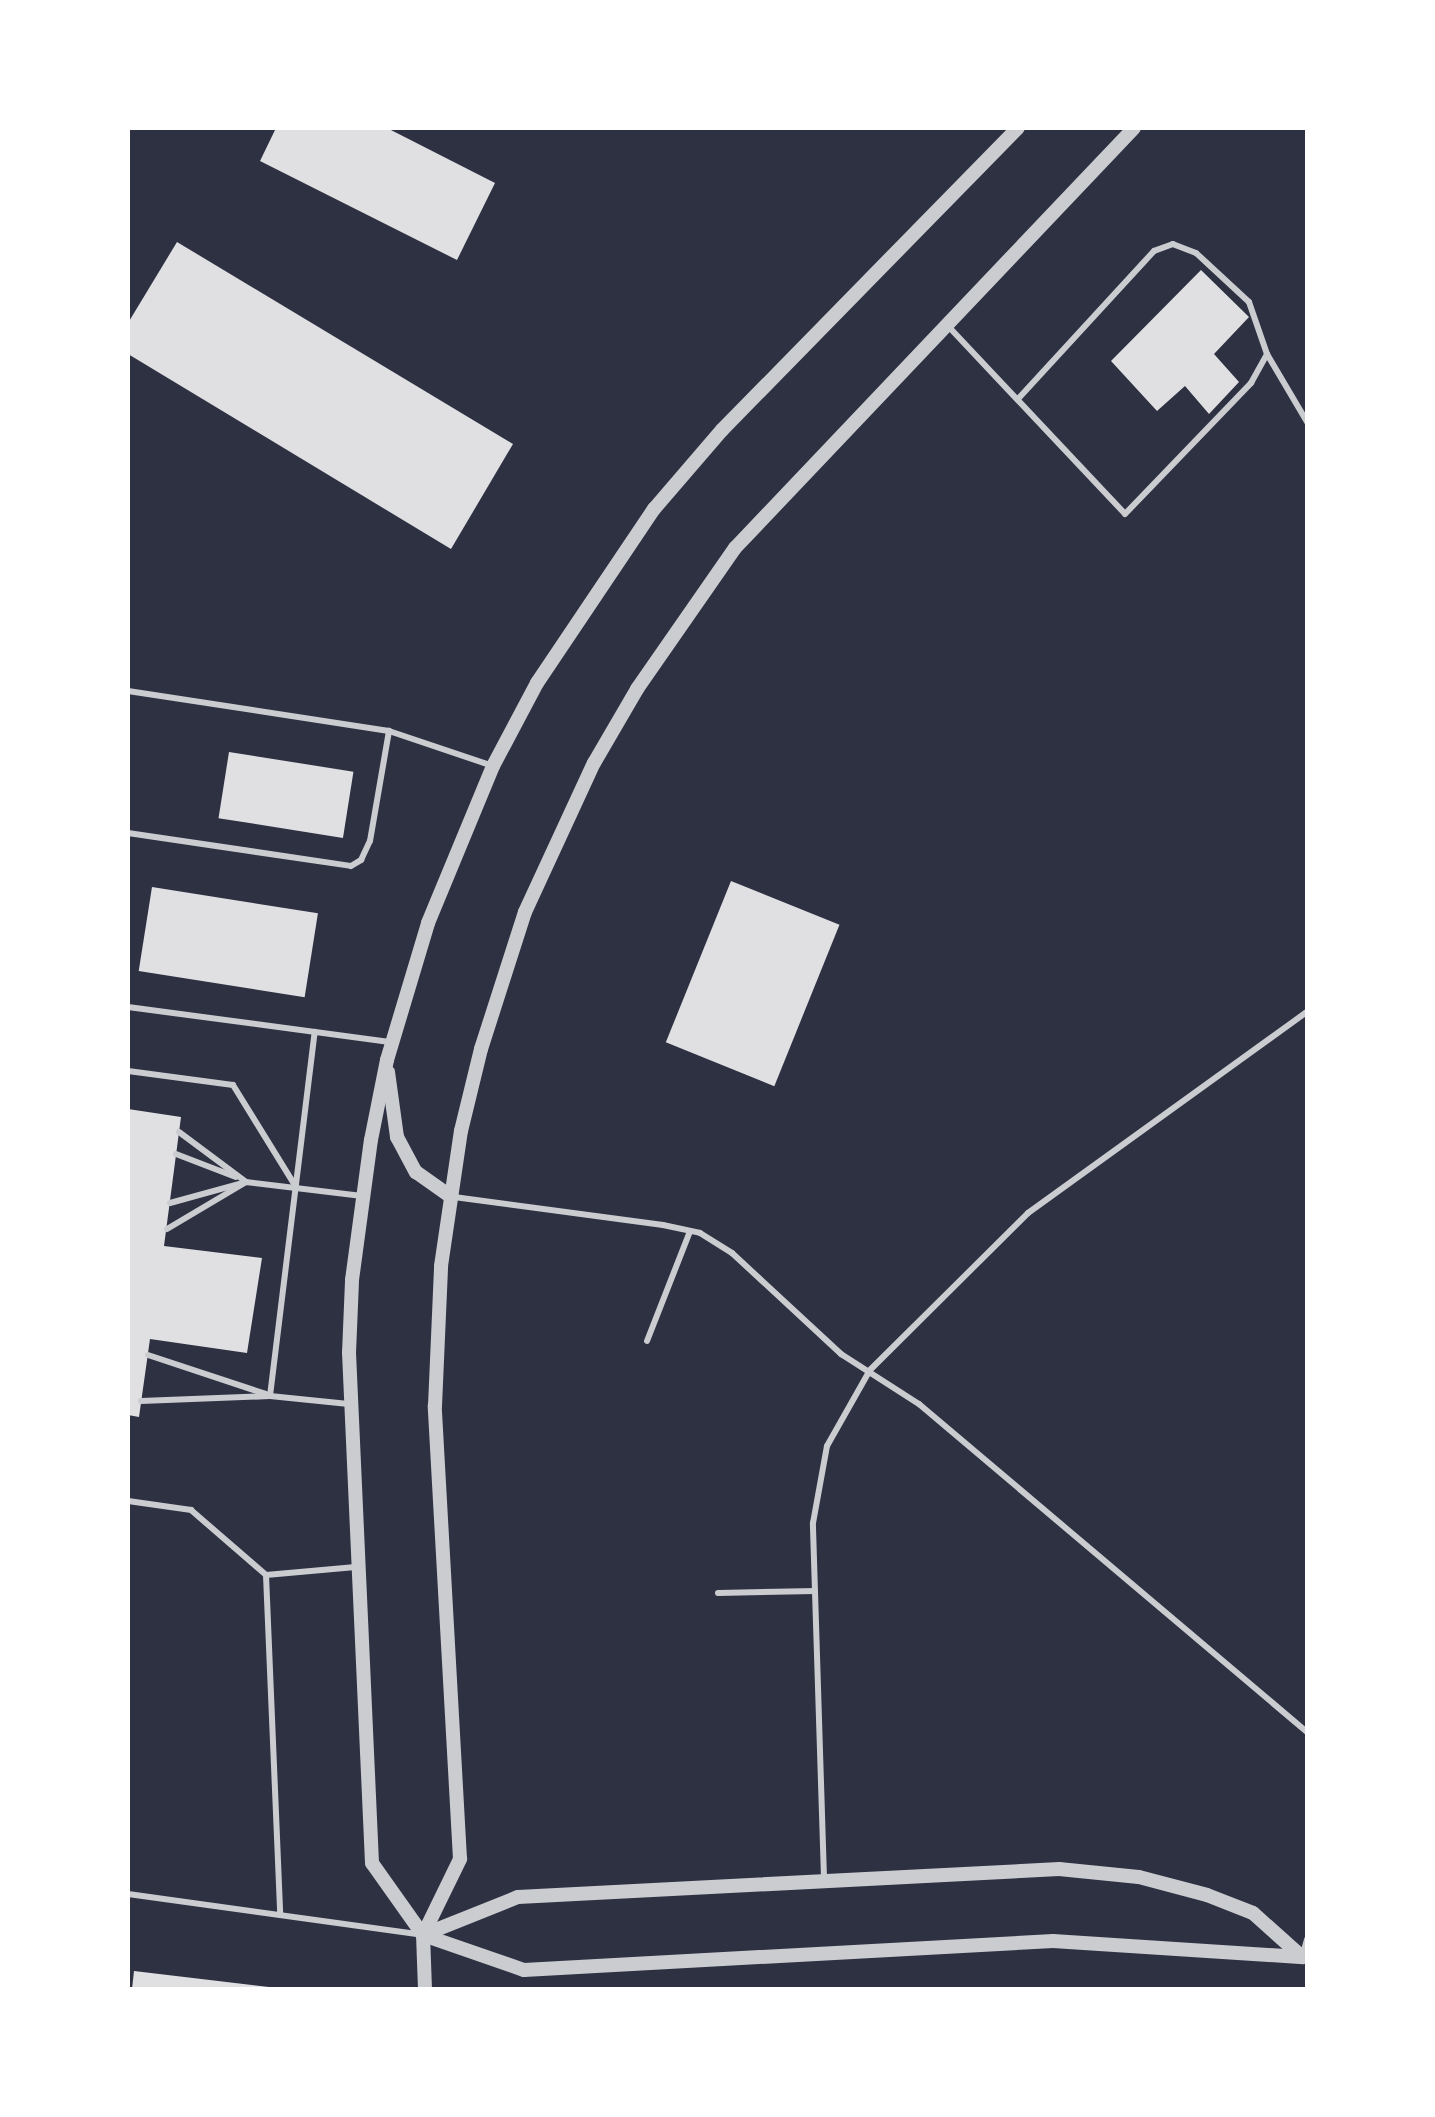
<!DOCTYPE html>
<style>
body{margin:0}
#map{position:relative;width:1435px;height:2117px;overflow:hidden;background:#2d3142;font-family:"Archivo Narrow",sans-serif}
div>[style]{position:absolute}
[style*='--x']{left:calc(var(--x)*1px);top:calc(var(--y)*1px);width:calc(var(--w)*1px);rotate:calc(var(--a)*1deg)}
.building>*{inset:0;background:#e0e0e3;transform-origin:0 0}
.service>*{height:6px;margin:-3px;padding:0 3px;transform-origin:3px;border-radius:3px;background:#caccd0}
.tertiary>*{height:14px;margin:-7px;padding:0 7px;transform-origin:7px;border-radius:7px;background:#caccd0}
span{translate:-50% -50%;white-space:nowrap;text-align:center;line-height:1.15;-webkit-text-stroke:8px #fff;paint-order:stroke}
.frame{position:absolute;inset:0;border:130px solid #fff;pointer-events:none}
</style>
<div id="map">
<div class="building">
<div style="clip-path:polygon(276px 128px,387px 128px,495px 183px,457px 260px,260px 161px)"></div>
<div style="clip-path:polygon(177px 242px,513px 444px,451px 549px,128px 354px,128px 323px)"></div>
<div style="clip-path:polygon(1201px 270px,1249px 317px,1214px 354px,1239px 382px,1209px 414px,1185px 386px,1157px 411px,1111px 361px)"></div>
<div style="left:229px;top:752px;width:126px;height:67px;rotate:9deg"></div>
<div style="left:731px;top:881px;width:117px;height:174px;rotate:22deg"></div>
<div style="left:152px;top:887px;width:168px;height:85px;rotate:9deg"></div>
<div style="clip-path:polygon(128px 1109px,181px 1117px,164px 1246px,262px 1258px,247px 1353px,150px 1339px,139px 1417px,128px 1415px)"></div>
<div style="clip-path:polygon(134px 1971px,269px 1987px,269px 1989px,132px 1989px)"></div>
</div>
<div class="service">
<div style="--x:948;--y:326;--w:258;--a:46.7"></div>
<div style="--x:1125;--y:514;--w:182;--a:-46.1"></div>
<div style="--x:1251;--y:383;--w:33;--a:-61"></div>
<div style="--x:1267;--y:354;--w:55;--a:-109.1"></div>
<div style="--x:1249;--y:302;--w:72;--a:-137.2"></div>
<div style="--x:1196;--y:253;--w:25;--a:-159"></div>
<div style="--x:1173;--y:244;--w:20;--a:160"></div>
<div style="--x:1154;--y:251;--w:200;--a:132.6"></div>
<div style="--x:1267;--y:354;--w:79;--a:59.5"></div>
<div style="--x:128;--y:691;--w:264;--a:8.7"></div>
<div style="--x:389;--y:731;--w:110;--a:18.6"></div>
<div style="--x:128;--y:833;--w:225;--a:8.4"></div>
<div style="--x:351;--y:866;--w:12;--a:-31"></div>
<div style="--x:361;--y:860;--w:21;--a:-65"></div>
<div style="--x:370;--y:841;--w:112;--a:-80.2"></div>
<div style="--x:128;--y:1007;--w:264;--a:7.6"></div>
<div style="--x:128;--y:1071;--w:106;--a:7.6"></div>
<div style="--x:233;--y:1085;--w:120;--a:58.3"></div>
<div style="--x:179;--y:1132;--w:84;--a:36.7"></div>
<div style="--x:246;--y:1182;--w:117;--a:6.9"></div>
<div style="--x:176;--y:1154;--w:64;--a:21"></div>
<div style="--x:454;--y:1197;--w:211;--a:7.6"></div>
<div style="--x:663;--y:1225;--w:38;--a:12"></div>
<div style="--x:700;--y:1233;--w:38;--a:32"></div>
<div style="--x:732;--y:1253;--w:149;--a:42.8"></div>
<div style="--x:841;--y:1354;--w:93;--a:32.7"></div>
<div style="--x:919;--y:1404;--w:508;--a:40.21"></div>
<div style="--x:170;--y:1203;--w:72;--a:-15.4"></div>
<div style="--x:167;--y:1229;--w:92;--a:-30.7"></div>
<div style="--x:647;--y:1341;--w:118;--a:-68.6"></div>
<div style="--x:148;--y:1355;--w:124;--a:18.3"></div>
<div style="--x:270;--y:1396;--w:367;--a:-83"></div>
<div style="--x:141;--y:1401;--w:129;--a:-2.2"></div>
<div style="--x:270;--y:1396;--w:79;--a:5.8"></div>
<div style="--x:128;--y:1501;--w:64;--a:8.1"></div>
<div style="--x:191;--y:1510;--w:99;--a:40.9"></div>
<div style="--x:266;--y:1575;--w:90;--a:-5.1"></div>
<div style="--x:266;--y:1575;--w:340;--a:87.6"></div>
<div style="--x:718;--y:1593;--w:97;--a:-1.2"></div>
<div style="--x:824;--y:1878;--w:355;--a:-91.8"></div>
<div style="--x:813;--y:1523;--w:78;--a:-79.7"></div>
<div style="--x:827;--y:1446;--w:87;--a:-60.5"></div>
<div style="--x:870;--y:1370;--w:223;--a:-44.8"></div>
<div style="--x:1028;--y:1213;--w:344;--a:-35.8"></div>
<div style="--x:128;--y:1894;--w:297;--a:7.9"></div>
<div style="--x:1302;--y:1957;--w:19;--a:-74"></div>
</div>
<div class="tertiary">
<div style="--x:388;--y:1072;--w:66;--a:82.1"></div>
<div style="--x:397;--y:1137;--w:40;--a:62"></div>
<div style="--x:416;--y:1172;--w:42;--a:35.2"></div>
<div style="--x:423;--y:1935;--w:88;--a:-125.3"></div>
<div style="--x:372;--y:1863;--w:511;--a:-92.58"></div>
<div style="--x:349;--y:1353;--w:73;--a:-87.6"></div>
<div style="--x:352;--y:1280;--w:141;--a:-82.3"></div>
<div style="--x:371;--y:1140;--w:82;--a:-78.7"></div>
<div style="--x:387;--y:1060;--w:143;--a:-73.3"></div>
<div style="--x:428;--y:923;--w:170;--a:-67.5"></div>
<div style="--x:493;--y:766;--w:94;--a:-62.1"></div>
<div style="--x:537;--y:683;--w:210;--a:-56.1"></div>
<div style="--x:654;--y:509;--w:104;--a:-49.3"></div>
<div style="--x:722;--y:430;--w:423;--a:-45.6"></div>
<div style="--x:423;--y:1935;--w:102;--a:-21.8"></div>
<div style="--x:518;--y:1897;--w:542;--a:-2.96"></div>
<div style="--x:1059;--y:1869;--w:80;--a:5.7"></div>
<div style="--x:1139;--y:1877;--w:70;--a:14.8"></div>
<div style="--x:1207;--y:1895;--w:49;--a:21.4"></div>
<div style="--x:1253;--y:1913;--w:66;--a:41.9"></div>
<div style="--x:423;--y:1935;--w:107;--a:19.1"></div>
<div style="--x:524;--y:1970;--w:530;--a:-3.14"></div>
<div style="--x:1053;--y:1941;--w:251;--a:3.7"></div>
<div style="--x:425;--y:1989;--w:54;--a:-92.1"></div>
<div style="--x:423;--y:1935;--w:85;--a:-64"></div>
<div style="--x:460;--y:1859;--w:454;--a:-93.2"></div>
<div style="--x:435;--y:1406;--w:140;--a:-87.5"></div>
<div style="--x:441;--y:1266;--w:136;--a:-81.6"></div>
<div style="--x:461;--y:1131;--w:84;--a:-76.3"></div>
<div style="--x:481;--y:1049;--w:144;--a:-72.2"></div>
<div style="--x:525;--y:912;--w:164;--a:-65.2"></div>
<div style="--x:594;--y:763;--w:86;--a:-59.8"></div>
<div style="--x:637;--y:689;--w:172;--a:-55.2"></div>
<div style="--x:735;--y:548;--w:579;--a:-46.47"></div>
</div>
<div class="frame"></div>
</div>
